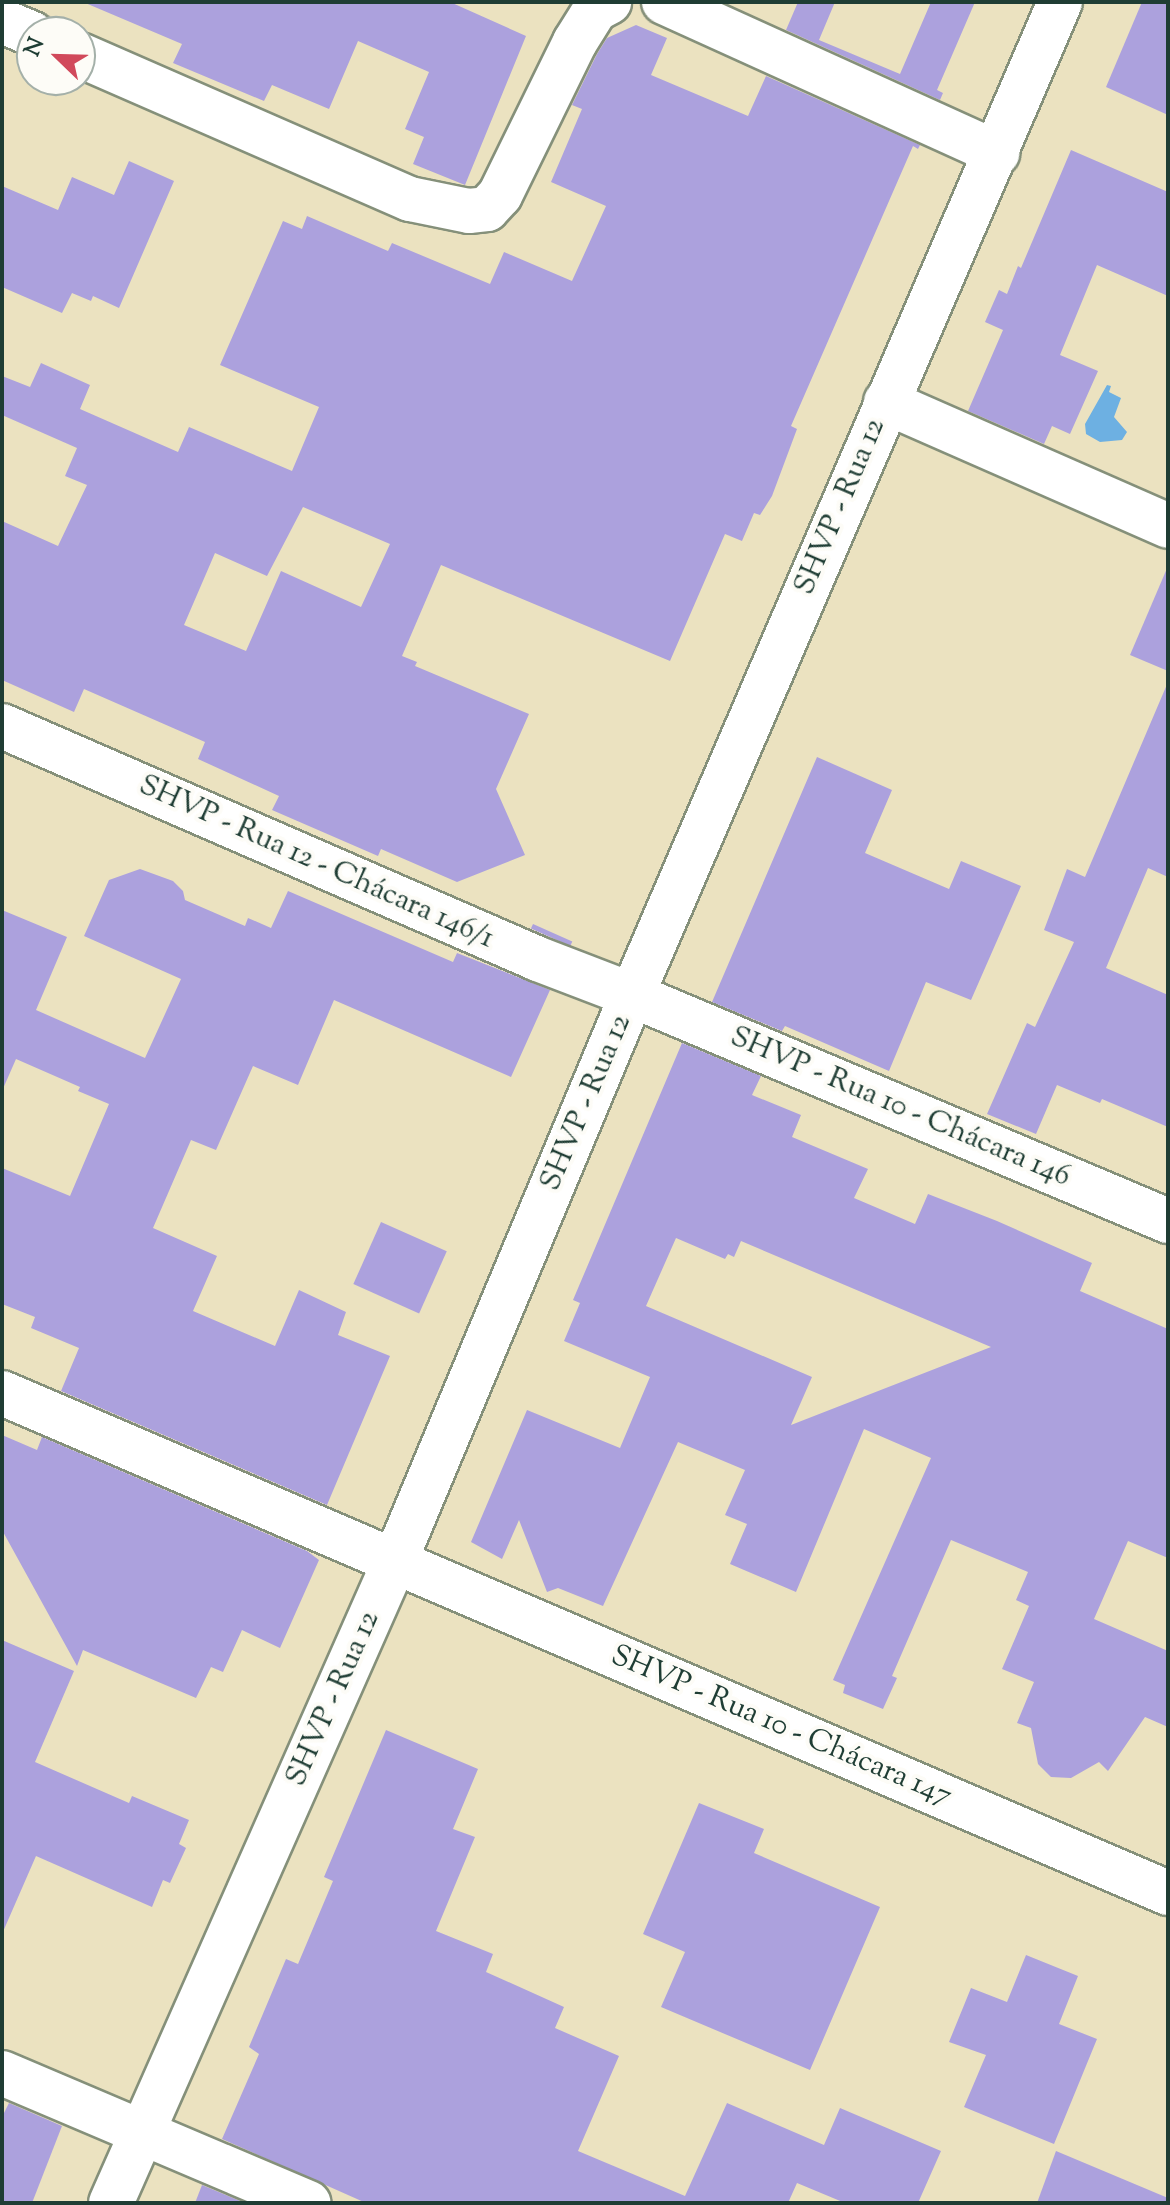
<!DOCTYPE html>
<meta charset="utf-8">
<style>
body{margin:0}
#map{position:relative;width:1170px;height:2205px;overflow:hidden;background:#ebe2c0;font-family:"Sorts Mill Goudy",serif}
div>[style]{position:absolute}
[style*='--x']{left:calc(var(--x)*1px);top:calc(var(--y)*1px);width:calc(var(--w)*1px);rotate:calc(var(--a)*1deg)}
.water>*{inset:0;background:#6db0e2}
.building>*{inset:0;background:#aca1dd;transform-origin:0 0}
.roads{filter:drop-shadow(2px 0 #85907a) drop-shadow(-2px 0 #85907a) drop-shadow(0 2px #85907a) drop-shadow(0 -2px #85907a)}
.minor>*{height:44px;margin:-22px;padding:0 22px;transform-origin:22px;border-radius:22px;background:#fff}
.tertiary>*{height:44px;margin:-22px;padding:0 22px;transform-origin:22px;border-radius:22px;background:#fff}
span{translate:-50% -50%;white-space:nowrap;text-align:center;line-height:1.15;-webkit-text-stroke:8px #fdfcf7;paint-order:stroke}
.street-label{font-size:30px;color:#1f3d34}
.frame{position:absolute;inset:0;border:4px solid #1f3d34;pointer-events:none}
.north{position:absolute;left:16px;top:16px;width:80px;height:80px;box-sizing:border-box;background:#fdfcf7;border:2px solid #a4b0a9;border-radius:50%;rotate:293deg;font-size:22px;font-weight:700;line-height:32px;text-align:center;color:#1f3d34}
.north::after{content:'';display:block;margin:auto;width:28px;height:36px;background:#d1495b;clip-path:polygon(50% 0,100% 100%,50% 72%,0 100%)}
</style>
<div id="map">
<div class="water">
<div style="clip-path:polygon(1107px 385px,1111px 386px,1109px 392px,1121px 398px,1114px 417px,1127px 432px,1122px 440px,1100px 442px,1086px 434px,1085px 424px)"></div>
</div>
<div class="building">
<div style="clip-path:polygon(83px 2px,450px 2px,526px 36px,465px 185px,413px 164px,424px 137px,405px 129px,429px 72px,358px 41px,329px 109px,272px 85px,264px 101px,173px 63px,182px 44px)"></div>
<div style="clip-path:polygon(798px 2px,835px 2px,819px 40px,900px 74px,931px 2px,975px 2px,937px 90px,943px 93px,940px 100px,786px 30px)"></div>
<div style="clip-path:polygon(1142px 2px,1168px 2px,1168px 115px,1106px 87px)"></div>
<div style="clip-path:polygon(evenodd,636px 25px,667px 38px,651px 75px,748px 116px,766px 76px,920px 145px,918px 149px,913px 146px,791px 426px,797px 429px,772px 496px,760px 515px,754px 513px,742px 541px,725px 534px,670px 661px,441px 565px,402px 656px,417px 662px,415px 666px,529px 714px,496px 789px,525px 855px,457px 882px,381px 849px,378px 856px,272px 810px,279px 796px,198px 759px,205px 742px,84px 689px,74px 712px,2px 680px,2px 521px,58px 546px,87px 485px,65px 476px,77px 448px,2px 415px,2px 376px,30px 387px,41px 363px,90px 385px,80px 409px,178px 452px,189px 427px,292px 471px,319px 407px,220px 365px,283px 221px,302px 229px,307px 216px,388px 251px,392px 243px,490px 284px,504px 252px,572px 281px,606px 206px,551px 182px,582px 109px,572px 105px,597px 54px,607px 38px,636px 25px,303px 507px,390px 544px,361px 607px,281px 571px,246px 651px,184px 625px,215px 553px,267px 576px,303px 507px)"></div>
<div style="clip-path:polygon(1071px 150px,1168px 192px,1168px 296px,1097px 265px,1060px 355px,1098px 371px,1070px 434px,1052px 426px,1044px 444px,968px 411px,1003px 330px,985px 322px,999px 290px,1007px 294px,1018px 266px,1021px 268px)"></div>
<div style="clip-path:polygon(129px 161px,174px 181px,119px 308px,93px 296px,91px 301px,72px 293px,62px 313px,2px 287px,2px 186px,58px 210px,72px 177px,114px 195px)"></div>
<div style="clip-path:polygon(1168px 566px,1168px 671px,1130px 655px)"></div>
<div style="clip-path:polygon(1168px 682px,1168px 877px,1148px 868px,1106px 968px,1168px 995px,1168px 1127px,1102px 1099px,1100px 1103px,1057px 1085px,1036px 1134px,987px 1114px,1027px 1023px,1035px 1027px,1074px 942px,1044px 930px,1067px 869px,1085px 877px)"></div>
<div style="clip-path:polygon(817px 757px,892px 790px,865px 853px,949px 889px,961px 861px,1021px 886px,971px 1000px,926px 982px,889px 1071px,785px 1026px,782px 1031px,712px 1002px)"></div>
<div style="clip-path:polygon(140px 869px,173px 881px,183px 891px,185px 900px,245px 926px,248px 918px,271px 928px,288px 891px,453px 962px,457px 953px,550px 990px,511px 1077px,334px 1000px,298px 1085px,253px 1066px,216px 1150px,191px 1140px,153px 1228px,217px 1256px,193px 1311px,275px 1346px,299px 1290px,346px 1312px,338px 1335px,390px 1356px,327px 1505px,61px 1391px,79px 1348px,31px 1328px,35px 1317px,2px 1304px,2px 1168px,70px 1196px,109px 1104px,78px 1091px,80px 1087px,16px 1059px,2px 1091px,2px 910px,67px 937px,36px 1010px,145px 1058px,181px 979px,84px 936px,109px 880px)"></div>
<div style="left:533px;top:924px;width:43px;height:5px;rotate:24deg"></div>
<div style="clip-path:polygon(evenodd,682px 1043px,761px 1076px,752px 1095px,801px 1115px,792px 1137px,868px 1169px,854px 1198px,915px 1224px,928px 1194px,997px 1221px,1092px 1263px,1080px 1291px,1168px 1329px,1168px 1558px,1128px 1541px,1094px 1619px,1168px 1651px,1168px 1727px,1145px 1717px,1108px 1771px,1099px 1762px,1071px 1778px,1051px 1777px,1038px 1764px,1031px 1728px,1017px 1723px,1034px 1682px,1002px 1669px,1029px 1606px,1016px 1600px,1028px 1572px,951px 1540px,892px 1676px,897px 1678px,883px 1709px,843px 1693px,845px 1685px,833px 1680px,931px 1458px,864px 1429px,796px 1592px,730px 1564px,747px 1524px,725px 1515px,745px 1470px,678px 1442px,603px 1606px,558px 1588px,547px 1592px,519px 1520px,502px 1559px,471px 1542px,527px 1410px,620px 1448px,650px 1377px,564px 1341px,580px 1303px,573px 1300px,682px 1043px,676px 1238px,725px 1259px,728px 1254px,734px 1257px,741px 1241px,991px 1347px,791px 1425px,812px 1377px,646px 1306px,676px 1238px)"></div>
<div style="left:381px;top:1222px;width:72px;height:68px;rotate:24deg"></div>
<div style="clip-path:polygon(2px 1435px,37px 1450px,42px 1437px,307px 1551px,319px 1560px,280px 1648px,242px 1630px,223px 1672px,211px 1667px,196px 1698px,83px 1650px,77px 1666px,2px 1530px)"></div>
<div style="clip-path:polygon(2px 1640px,74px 1671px,35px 1762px,129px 1803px,132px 1796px,189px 1820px,179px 1844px,186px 1848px,170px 1883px,163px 1880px,152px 1907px,36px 1856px,2px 1934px)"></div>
<div style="clip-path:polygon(386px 1730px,478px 1769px,453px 1829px,475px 1837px,436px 1931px,493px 1954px,486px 1972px,564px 2007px,555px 2028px,619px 2056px,578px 2151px,685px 2196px,727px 2103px,824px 2145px,840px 2108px,941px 2151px,918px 2203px,845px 2203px,797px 2183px,788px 2203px,366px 2203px,222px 2139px,259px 2054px,249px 2047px,286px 1959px,298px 1964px,333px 1881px,324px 1877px)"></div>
<div style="clip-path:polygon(699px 1803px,764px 1829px,754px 1853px,880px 1907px,810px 2070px,661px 2007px,685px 1952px,643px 1934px)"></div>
<div style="clip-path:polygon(1026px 1955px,1078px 1976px,1059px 2024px,1097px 2039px,1054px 2144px,964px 2107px,986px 2055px,949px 2042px,971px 1988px,1007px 2002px)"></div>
<div style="clip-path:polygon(9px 2103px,62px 2126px,32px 2203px,2px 2203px,2px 2117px)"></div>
<div style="clip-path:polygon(1056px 2151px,1168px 2198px,1168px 2203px,1037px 2203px)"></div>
<div style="clip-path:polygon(202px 2185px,245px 2203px,195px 2203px)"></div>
</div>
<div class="roads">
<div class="minor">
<div style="--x:664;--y:2;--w:366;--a:24.4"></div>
<div style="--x:2;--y:21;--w:33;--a:23"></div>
<div style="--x:80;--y:55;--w:360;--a:23.6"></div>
<div style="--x:410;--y:199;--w:60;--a:11.5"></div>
<div style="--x:469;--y:211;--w:18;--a:-6"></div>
<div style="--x:487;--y:209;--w:19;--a:-47"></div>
<div style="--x:500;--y:195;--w:170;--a:-63.9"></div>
<div style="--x:575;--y:42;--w:39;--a:-58"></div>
<div style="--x:596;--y:9;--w:15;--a:-28"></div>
<div style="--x:886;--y:402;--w:308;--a:23.7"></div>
<div style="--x:2;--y:726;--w:584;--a:23.49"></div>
<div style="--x:538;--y:959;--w:101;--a:21"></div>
<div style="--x:632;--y:995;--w:582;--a:22.86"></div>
<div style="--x:2;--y:1393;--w:1269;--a:23.21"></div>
<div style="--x:2;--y:2073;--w:333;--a:23"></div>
</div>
<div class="tertiary">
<div style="--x:111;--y:2203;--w:702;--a:-66.14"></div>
<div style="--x:395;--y:1561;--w:614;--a:-67.28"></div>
<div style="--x:632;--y:995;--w:1081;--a:-66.68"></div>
</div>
</div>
<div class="street-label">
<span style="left:841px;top:507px;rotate:-67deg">SHVP - Rua 12</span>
<span style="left:316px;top:863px;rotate:24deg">SHVP - Rua 12 - Chácara 146/1</span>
<span style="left:587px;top:1103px;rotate:-67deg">SHVP - Rua 12</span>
<span style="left:900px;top:1108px;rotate:23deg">SHVP - Rua 10 - Chácara 146</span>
<span style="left:334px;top:1699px;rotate:-66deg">SHVP - Rua 12</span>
<span style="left:781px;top:1727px;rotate:23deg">SHVP - Rua 10 - Chácara 147</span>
</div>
<div class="frame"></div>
<div class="north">N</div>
</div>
